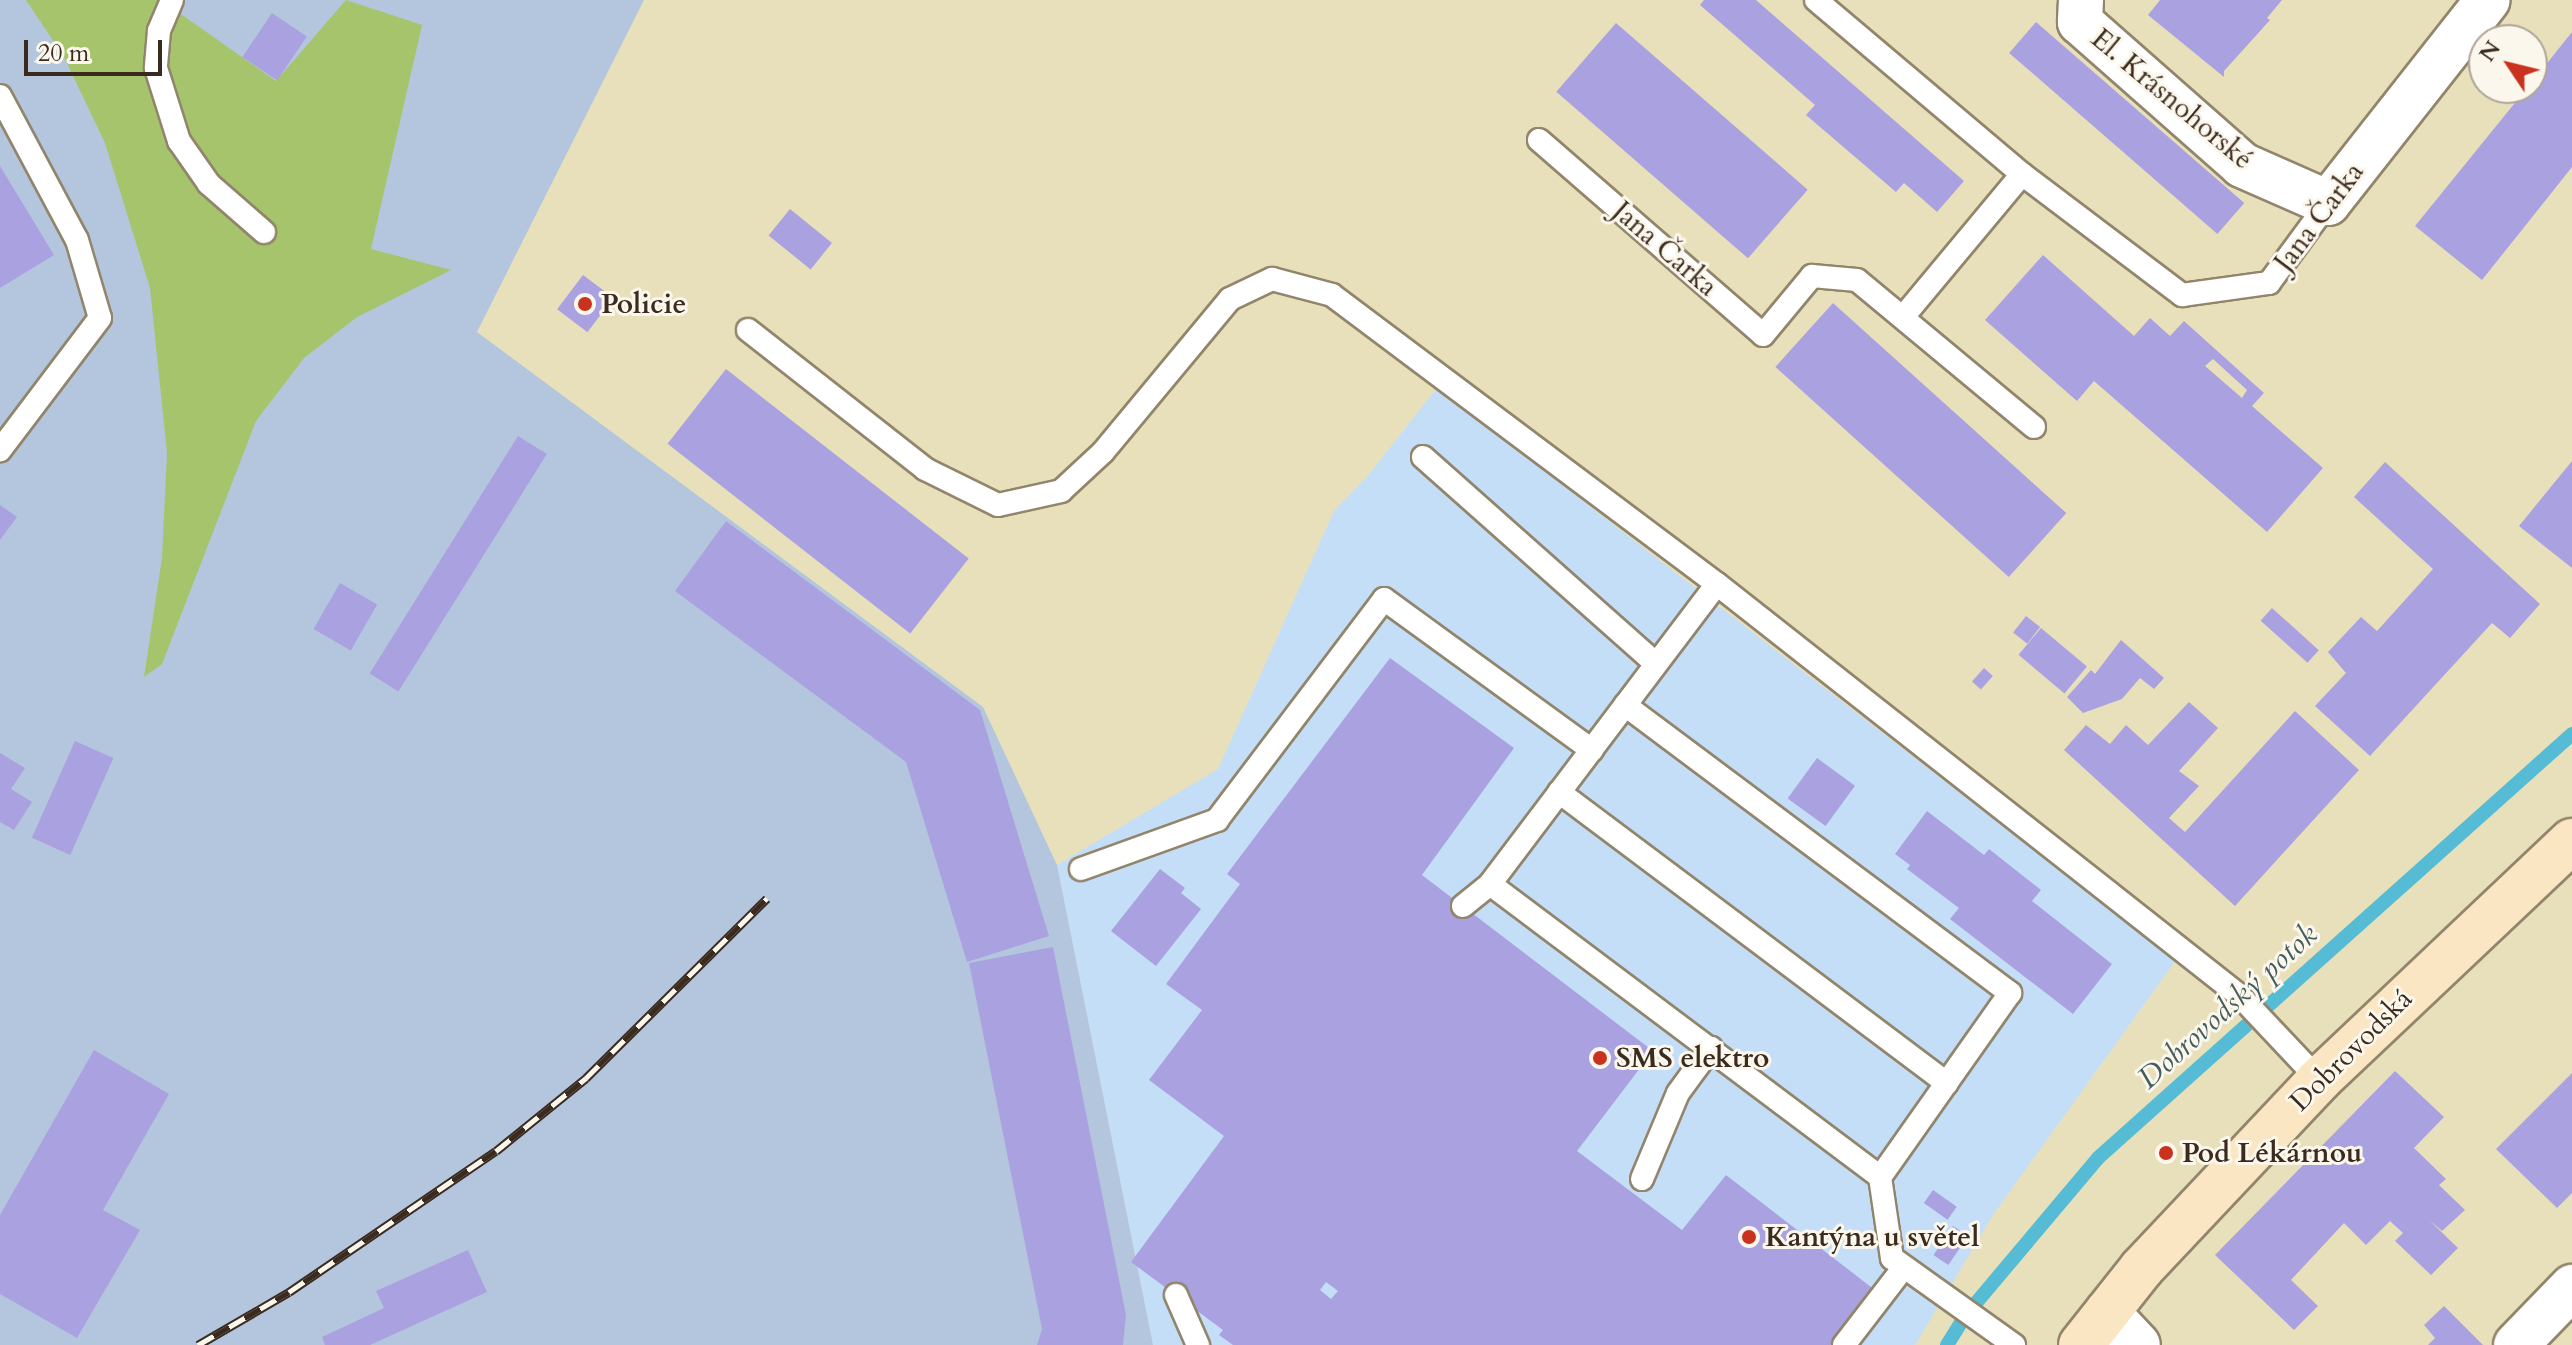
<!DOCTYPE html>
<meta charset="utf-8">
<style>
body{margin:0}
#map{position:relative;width:2572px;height:1345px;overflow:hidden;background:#e8e0bb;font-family:Cardo,serif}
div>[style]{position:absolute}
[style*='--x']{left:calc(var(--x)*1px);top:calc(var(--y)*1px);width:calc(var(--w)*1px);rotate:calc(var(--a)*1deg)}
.built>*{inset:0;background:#c5def8}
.industrial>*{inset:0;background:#b4c6dd}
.green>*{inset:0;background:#a5c46c}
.stream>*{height:14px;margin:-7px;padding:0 7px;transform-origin:7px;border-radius:7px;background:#56bbd4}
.building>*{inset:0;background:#aaa1e1;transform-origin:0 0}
.roads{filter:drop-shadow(2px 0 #92856c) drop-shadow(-2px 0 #92856c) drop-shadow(0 2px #92856c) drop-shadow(0 -2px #92856c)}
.service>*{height:22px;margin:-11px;padding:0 11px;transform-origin:11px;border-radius:11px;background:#fff}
.minor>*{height:44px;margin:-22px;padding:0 22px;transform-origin:22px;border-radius:22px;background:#fff}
.secondary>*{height:44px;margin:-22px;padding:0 22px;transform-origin:22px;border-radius:22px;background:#fbe6c4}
.rail>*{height:9px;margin-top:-4.5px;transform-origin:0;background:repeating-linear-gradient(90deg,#fbf7ec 0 18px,#3b2a1e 0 36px);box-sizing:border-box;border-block:2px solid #3b2a1e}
.dots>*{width:22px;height:22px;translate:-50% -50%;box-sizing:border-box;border:4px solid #fbf7ec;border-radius:50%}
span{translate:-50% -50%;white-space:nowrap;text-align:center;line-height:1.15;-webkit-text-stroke:6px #fbf7ec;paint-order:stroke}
.street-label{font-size:28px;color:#3b2a1e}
.poi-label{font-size:28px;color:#3b2a1e;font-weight:700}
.left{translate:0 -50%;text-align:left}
.water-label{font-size:30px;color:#445d5e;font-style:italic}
.north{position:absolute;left:2468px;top:24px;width:80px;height:80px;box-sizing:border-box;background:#fbf7ec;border:2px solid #aea59a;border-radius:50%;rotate:305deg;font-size:22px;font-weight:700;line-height:32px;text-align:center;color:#3b2a1e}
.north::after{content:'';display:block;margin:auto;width:28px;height:36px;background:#c8321e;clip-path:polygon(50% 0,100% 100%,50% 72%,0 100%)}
.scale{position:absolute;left:24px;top:40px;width:138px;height:36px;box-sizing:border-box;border:4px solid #3b2a1e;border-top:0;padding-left:10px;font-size:24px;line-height:28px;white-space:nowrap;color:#3b2a1e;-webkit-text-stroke:6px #fbf7ec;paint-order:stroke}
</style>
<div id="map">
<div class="built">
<div style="clip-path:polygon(1437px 388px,2176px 960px,1993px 1215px,1915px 1345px,1153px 1345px,1057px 865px,1218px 769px,1334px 511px,1366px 478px)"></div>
</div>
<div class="industrial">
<div style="clip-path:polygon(0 0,644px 0,477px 332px,983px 707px,1057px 865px,1153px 1345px,0 1345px)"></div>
</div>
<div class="green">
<div style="clip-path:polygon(26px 0,161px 0,276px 81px,346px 0,422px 25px,371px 249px,451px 270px,357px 317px,304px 358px,256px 421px,162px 664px,144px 677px,162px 558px,167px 453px,150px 288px,105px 143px,64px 57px)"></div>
</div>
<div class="stream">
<div style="--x:1947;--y:1345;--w:34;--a:-58"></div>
<div style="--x:1965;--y:1316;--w:207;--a:-49.9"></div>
<div style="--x:2098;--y:1158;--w:636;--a:-41.81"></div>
</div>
<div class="building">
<div style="clip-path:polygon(1704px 0,1756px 0,1964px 181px,1937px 212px,1904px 183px,1896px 192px,1806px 115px,1815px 105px,1700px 5px)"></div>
<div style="clip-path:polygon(2160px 0,2282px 0,2267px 18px,2270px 20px,2224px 71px,2224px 77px,2148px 15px)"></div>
<div style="left:272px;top:13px;width:42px;height:53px;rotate:34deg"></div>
<div style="left:2036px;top:22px;width:276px;height:41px;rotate:41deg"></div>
<div style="left:1616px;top:23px;width:254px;height:91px;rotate:41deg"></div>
<div style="clip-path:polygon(2572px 32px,2572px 167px,2482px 280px,2415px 226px,2527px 88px,2532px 88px,2532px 82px)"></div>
<div style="clip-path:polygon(0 166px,54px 255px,0 288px)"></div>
<div style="left:790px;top:209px;width:54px;height:34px;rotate:39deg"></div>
<div style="clip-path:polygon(evenodd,2043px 255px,2134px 336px,2150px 318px,2170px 336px,2184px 321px,2264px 393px,2252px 406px,2323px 468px,2267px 532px,2094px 381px,2077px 401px,1985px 320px,2043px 255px,2213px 359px,2247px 390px,2242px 398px,2205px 366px,2213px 359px)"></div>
<div style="left:583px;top:275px;width:38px;height:43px;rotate:37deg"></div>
<div style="left:1833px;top:303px;width:314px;height:86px;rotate:42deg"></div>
<div style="left:726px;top:369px;width:308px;height:95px;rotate:38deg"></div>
<div style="left:518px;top:436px;width:34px;height:280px;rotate:32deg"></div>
<div style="clip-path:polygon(2572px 461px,2572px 568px,2519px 526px)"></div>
<div style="clip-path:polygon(2385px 462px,2540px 604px,2510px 638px,2492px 623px,2370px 756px,2315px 706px,2346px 673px,2328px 652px,2361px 617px,2377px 631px,2433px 569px,2354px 497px)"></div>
<div style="clip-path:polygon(0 505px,17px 517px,0 540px)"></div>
<div style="clip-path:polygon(726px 521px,980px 710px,1049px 936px,967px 962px,906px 762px,675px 591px)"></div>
<div style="left:340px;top:583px;width:43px;height:53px;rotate:30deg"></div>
<div style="left:2272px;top:608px;width:63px;height:17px;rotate:42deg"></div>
<div style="left:2026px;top:616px;width:18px;height:21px;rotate:38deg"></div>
<div style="left:2041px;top:628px;width:60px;height:35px;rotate:40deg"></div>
<div style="clip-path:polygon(2121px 640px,2164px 678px,2154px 689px,2140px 678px,2122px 699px,2083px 713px,2067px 697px,2091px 670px,2095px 674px)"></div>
<div style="clip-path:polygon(evenodd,1390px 658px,1514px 748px,1422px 875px,1653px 1051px,1577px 1151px,1682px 1230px,1726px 1175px,1880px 1294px,1841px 1345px,1233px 1345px,1219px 1335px,1223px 1330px,1131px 1262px,1224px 1136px,1149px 1080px,1202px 1010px,1166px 984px,1240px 884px,1227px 874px,1390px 658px,1326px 1282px,1338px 1291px,1331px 1299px,1320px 1290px,1326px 1282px)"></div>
<div style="left:1984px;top:668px;width:12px;height:18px;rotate:42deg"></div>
<div style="clip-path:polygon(2189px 702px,2218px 728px,2179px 771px,2199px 786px,2169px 818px,2185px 832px,2295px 711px,2359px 770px,2235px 906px,2064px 750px,2086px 725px,2110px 744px,2126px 725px,2148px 745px)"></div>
<div style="left:75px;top:741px;width:42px;height:106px;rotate:24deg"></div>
<div style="clip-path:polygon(0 753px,25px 768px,11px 789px,32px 802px,14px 830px,0 822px)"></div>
<div style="left:1817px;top:758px;width:47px;height:50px;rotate:36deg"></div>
<div style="clip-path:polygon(1927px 811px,1984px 855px,1989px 849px,2041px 890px,2032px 901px,2112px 964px,2073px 1014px,1950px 919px,1959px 908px,1907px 869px,1910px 865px,1895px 854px)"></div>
<div style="clip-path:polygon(1160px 869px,1185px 888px,1181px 893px,1201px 909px,1156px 966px,1111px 931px)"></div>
<div style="clip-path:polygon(1053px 947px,1126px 1315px,1123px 1345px,1037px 1345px,1042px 1329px,969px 963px)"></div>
<div style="clip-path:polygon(94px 1050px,169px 1094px,103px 1210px,140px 1230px,77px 1338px,0 1294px,0 1215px)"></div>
<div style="clip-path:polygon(2395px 1071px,2444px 1117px,2414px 1148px,2446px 1179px,2439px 1185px,2465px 1210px,2442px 1231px,2429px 1220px,2458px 1248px,2431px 1275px,2395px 1241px,2403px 1233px,2390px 1221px,2366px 1245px,2344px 1223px,2291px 1280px,2318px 1306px,2294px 1330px,2215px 1255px)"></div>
<div style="clip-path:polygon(2572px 1073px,2572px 1193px,2557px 1208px,2496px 1149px)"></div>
<div style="left:1933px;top:1190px;width:29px;height:16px;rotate:35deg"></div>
<div style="left:1953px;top:1226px;width:18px;height:35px;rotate:34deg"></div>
<div style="clip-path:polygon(468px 1250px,487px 1292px,370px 1345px,325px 1345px,322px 1337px,384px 1308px,376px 1291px)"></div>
<div style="clip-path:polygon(2444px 1306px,2483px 1345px,2428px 1345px,2435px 1338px,2424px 1325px)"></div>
</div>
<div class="roads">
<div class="service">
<div style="--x:172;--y:0;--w:34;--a:113"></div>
<div style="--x:159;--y:31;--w:37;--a:95"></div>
<div style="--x:156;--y:68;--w:77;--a:72.5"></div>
<div style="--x:179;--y:141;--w:52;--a:55.1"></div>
<div style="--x:209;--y:184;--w:73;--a:41.1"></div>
<div style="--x:1816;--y:0;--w:270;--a:40.2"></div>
<div style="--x:2022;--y:174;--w:201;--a:37.1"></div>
<div style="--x:2182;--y:295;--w:88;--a:-7.9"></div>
<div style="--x:2269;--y:283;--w:99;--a:-53.6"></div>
<div style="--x:0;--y:96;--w:163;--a:61.9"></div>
<div style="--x:77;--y:240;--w:81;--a:73.6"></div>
<div style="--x:100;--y:318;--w:166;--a:127.1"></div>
<div style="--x:1539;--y:140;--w:297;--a:41"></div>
<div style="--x:1763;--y:335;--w:77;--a:-50.3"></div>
<div style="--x:1812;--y:276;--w:45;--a:5.1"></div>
<div style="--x:1857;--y:280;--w:230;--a:39.7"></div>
<div style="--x:1903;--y:317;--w:186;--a:-50.2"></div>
<div style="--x:748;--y:330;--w:225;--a:38.1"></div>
<div style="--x:925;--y:469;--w:81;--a:26.3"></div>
<div style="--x:998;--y:505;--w:65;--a:-12.5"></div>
<div style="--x:1061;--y:491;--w:57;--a:-42.9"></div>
<div style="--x:1103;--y:452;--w:199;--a:-50.3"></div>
<div style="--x:1230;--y:299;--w:47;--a:-25.5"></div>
<div style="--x:1272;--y:279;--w:62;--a:14.9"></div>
<div style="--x:1332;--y:295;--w:481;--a:36.9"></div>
<div style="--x:1717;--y:584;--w:664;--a:38.22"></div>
<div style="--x:2239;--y:995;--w:117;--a:46.7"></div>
<div style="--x:1423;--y:457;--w:310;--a:41.6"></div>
<div style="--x:1625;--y:705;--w:481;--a:36.8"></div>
<div style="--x:2010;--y:993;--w:225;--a:125.2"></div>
<div style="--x:1559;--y:792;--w:485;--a:36.9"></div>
<div style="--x:1081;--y:869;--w:145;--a:-19.8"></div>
<div style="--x:1217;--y:820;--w:277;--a:-52.9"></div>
<div style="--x:1384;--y:599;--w:257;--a:36"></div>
<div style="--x:1490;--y:884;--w:488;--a:36.9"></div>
<div style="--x:1880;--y:1177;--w:82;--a:81.6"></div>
<div style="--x:1892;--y:1258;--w:150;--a:35.5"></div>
<div style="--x:1463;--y:906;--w:35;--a:-39"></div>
<div style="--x:1490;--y:884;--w:376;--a:-52.9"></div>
<div style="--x:1642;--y:1179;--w:93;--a:-67.3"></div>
<div style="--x:1678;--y:1093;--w:56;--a:-53.7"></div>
<div style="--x:1176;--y:1295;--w:55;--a:66.3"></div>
<div style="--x:1844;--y:1345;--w:98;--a:-52.4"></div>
</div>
<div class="minor">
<div style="--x:2081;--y:0;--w:22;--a:93"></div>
<div style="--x:2080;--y:22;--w:216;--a:41.4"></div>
<div style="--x:2242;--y:165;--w:94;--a:23.8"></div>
<div style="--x:2328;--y:203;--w:258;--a:-51.8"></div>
<div style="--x:2107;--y:1312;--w:45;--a:46.8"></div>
<div style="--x:2516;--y:1345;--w:81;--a:-46"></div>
</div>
<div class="secondary">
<div style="--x:2081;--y:1345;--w:98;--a:-51.6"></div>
<div style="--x:2142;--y:1268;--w:258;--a:-46.7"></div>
<div style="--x:2319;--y:1080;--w:348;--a:-43.4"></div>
</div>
</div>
<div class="rail">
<div style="--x:198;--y:1345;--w:105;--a:-30.2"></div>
<div style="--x:289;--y:1292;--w:250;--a:-34.3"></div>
<div style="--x:496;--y:1151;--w:116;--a:-39"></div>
<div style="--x:586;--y:1078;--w:255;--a:-44.8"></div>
</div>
<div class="dots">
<div style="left:585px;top:304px;background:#c8321e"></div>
<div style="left:1600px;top:1058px;background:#c8321e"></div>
<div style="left:2166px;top:1153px;background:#c8321e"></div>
<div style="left:1749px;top:1237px;background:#c8321e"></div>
</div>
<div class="street-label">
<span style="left:2172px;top:99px;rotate:40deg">El. Krásnohorské</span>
<span style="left:2319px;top:217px;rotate:-53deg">Jana Čarka</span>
<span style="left:1665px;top:249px;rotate:41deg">Jana Čarka</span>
<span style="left:2351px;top:1050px;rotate:-45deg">Dobrovodská</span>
</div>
<div class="poi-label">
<span class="left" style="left:601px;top:304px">Policie</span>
<span class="left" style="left:1616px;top:1058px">SMS elektro</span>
<span class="left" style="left:2182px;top:1153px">Pod Lékárnou</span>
<span class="left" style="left:1765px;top:1237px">Kantýna u světel</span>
</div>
<div class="water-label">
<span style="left:2228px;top:1007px;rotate:-42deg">Dobrovodský potok</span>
</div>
<div class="north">N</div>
<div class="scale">20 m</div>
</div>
